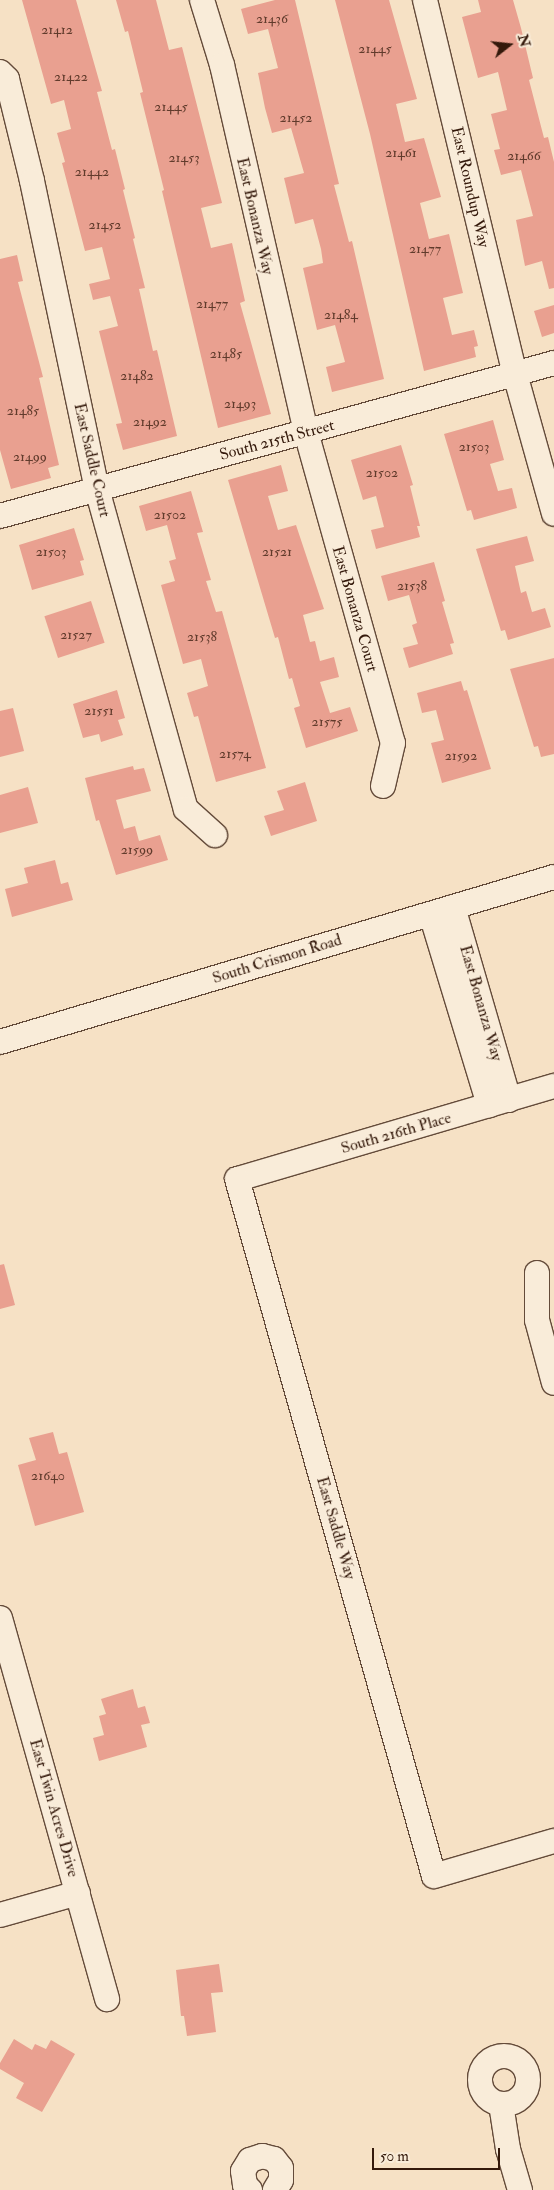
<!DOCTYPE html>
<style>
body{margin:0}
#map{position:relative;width:554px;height:2190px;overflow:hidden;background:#f6e1c5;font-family:"IM FELL Double Pica",serif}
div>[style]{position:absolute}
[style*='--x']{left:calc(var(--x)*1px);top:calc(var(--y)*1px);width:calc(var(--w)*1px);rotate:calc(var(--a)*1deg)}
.building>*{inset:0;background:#e9a090;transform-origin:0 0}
.roads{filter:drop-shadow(1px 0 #644b3a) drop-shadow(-1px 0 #644b3a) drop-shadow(0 1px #644b3a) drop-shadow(0 -1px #644b3a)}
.minor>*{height:24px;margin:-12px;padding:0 12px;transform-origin:12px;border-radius:12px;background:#f9ecd9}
.minor>.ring{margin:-12px;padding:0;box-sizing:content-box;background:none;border:24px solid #f9ecd9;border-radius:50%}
span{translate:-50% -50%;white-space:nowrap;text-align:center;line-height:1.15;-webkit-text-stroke:5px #f9ecd9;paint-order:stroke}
.number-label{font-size:14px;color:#613b2c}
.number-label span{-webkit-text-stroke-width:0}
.street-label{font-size:16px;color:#34190b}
.north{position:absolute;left:484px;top:20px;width:50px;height:50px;-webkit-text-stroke:4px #f9ecd9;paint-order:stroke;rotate:74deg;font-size:14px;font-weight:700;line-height:20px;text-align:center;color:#34190b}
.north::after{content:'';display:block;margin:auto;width:18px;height:22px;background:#34190b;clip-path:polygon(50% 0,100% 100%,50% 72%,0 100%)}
.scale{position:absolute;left:372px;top:2148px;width:128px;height:22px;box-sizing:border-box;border:2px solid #34190b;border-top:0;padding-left:6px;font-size:15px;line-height:18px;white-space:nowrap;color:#34190b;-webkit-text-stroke:4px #f9ecd9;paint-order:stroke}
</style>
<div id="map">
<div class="building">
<div style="clip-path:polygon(22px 0,76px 0,102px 91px,97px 92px,112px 150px,115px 149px,125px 189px,123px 190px,135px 238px,133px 239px,145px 288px,139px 289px,153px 351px,157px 350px,177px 436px,123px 450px,116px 424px,122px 423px,99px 331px,118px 326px,110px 296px,93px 300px,89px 284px,110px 279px,102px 247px,85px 251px,62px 163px,65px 162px,57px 133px,71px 129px,64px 100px,51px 104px)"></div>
<div style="clip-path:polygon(116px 0,156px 0,169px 50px,182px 47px,222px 203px,201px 208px,211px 248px,232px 243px,245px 301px,240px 303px,271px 414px,218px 428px,162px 191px,164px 190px,140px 93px,143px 92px,128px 31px,125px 32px)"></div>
<div style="clip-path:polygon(275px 0,295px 0,339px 184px,334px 185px,349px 242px,352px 241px,384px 379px,332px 392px,326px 367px,345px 362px,335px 325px,317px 330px,303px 268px,323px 263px,321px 249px,313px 219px,295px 224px,284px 178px,304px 173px,291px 128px,272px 133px,265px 108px,258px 73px,278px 68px,268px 29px,248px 34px,241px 9px)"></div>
<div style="clip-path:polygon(335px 0,389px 0,417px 99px,396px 104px,405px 142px,424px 138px,441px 197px,420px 203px,429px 239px,449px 234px,463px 293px,443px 298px,452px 335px,474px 330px,478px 346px,474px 347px,476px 357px,424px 371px,370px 134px)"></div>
<div style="clip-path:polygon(478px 0,513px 0,521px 28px,533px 78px,529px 80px,544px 138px,548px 137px,554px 162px,554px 288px,549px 289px,542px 261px,525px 266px,516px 220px,533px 216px,521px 170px,501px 175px,494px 150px,500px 149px,491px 114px,507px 110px,498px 72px,478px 78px,462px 17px,481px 12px)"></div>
<div style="clip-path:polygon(17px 255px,23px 281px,18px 282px,43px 377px,39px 378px,59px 465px,48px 468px,51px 478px,11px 489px,0 450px,0 259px)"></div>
<div style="clip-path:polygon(554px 305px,554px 333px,542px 337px,534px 311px)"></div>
<div style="clip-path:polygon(493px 420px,504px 460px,490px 464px,498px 491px,512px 488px,517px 508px,474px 520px,471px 510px,467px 511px,444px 434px)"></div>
<div style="clip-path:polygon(401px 445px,413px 485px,410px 486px,420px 526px,417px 526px,420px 537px,376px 549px,371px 530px,384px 527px,376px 496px,363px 500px,351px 460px)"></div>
<div style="clip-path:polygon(281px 465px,288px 491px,268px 496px,278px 530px,296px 525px,324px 609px,303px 615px,310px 642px,315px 641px,320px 661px,334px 657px,339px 677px,320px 682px,330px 713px,350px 707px,358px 731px,306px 748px,294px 708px,300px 706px,292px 678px,289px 679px,278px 637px,275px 638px,228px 480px)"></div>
<div style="clip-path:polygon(191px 491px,203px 532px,197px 533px,211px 580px,206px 581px,216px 612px,222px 611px,266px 768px,216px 782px,198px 716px,194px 717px,187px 693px,208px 686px,201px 659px,183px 664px,161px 585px,175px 581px,169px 561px,176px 559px,167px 525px,146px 531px,139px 506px)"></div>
<div style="clip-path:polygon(74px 528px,84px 560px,80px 561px,84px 575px,32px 590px,19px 545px)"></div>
<div style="clip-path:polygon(527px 536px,534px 561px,515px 566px,521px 593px,526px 591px,532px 612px,545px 608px,551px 627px,508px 640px,505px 630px,501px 631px,476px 549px)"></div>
<div style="clip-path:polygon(434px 562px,445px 601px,442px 602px,454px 643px,450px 644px,453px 654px,409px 668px,403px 648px,418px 644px,412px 625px,417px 623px,409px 595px,388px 601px,381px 576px)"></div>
<div style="left:91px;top:601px;width:44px;height:49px;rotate:72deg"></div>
<div style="clip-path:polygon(554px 658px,554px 754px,541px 757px,538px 746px,534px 747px,510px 669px)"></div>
<div style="clip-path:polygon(461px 681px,464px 691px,467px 690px,491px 769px,442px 783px,431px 743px,444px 740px,436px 710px,422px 713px,417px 693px)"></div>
<div style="clip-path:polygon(117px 690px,125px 718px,118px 720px,123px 735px,101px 742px,99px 734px,83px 738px,73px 704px)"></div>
<div style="clip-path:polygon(13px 708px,24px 751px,0 757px,0 711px)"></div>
<div style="clip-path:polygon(133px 766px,134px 770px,144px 768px,151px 791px,116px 800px,124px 829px,135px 826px,139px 841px,160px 835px,168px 860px,116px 875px,99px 820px,96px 821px,85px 778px)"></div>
<div style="clip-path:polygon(305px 782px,317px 821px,271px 836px,264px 816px,284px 810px,277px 791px)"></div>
<div style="clip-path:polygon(28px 787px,38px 823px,0 833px,0 795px)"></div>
<div style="clip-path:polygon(55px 860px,61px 884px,68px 882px,73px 900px,12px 917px,5px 889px,28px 883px,24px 868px)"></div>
<div style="clip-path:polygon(4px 1264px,15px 1305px,0 1309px,0 1265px)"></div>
<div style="clip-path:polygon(53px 1432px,59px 1454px,67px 1452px,84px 1512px,35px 1526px,18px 1465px,36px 1460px,29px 1438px)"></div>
<div style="clip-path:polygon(133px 1689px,138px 1708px,145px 1706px,150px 1723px,141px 1725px,147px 1747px,99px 1761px,93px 1738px,104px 1735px,99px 1716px,106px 1714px,101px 1699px)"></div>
<div style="clip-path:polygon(219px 1964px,223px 1992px,211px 1993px,216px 2032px,187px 2036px,184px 2016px,181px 2016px,176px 1970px)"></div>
<div style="clip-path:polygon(14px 2039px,32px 2050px,35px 2044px,46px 2049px,51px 2040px,75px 2054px,42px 2112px,16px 2098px,24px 2083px,0 2069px,0 2063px)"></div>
</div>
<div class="roads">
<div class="minor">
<div style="--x:202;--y:0;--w:68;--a:72.9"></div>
<div style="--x:222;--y:65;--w:376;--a:77.1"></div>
<div style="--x:306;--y:432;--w:323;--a:74.4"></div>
<div style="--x:393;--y:743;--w:44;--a:103.1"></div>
<div style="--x:425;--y:0;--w:385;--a:76.5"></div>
<div style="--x:515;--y:374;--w:145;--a:74.4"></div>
<div style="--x:0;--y:72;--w:10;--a:45"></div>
<div style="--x:7;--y:79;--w:105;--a:76.2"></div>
<div style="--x:32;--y:181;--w:315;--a:78.1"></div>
<div style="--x:97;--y:489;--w:332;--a:74.5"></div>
<div style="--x:186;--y:809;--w:39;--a:42"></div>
<div style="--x:0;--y:516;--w:575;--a:-15.44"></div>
<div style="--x:453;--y:907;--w:201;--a:73.8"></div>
<div style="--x:431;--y:914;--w:200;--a:73.1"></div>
<div style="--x:0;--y:1042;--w:578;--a:-16.59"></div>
<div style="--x:554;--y:1086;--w:330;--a:163.6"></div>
<div style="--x:237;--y:1179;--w:724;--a:74.22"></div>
<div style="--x:434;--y:1876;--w:125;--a:-16.3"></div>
<div style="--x:537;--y:1273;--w:47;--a:90"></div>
<div style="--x:537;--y:1320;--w:65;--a:74.9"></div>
<div style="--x:0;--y:1618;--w:396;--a:74.3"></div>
<div style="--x:0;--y:1915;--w:81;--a:-15.8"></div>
<div class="ring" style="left:480px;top:2056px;width:24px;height:24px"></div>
<div style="--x:501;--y:2104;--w:46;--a:81.2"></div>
<div style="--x:508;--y:2149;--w:43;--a:73.7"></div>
<div style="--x:250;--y:2190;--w:7;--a:-135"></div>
<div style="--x:245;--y:2185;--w:14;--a:-98"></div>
<div style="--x:243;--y:2171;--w:13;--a:-58"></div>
<div style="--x:250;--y:2160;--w:13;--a:-18"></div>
<div style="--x:262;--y:2156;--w:12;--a:14"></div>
<div style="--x:274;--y:2159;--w:11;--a:52"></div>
<div style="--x:281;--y:2168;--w:12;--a:90"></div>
<div style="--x:281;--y:2180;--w:12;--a:121"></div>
</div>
</div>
<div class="number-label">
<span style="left:272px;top:19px">21436</span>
<span style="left:57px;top:30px">21412</span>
<span style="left:375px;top:49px">21445</span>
<span style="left:71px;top:77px">21422</span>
<span style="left:171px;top:107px">21445</span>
<span style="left:296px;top:118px">21452</span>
<span style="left:401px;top:153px">21461</span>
<span style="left:524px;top:156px">21466</span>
<span style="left:184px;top:158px">21453</span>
<span style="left:92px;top:172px">21442</span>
<span style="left:105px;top:225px">21452</span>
<span style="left:425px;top:249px">21477</span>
<span style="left:212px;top:304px">21477</span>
<span style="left:341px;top:315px">21484</span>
<span style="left:226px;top:354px">21485</span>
<span style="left:137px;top:376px">21482</span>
<span style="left:240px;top:404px">21493</span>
<span style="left:23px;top:411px">21485</span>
<span style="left:150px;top:422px">21492</span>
<span style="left:474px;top:447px">21503</span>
<span style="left:30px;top:457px">21499</span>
<span style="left:382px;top:473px">21502</span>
<span style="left:170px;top:515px">21502</span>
<span style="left:51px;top:552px">21503</span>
<span style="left:277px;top:552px">21521</span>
<span style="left:412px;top:586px">21538</span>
<span style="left:76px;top:635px">21527</span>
<span style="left:202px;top:637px">21538</span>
<span style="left:99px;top:711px">21551</span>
<span style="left:327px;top:722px">21575</span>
<span style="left:235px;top:754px">21574</span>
<span style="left:461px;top:756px">21592</span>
<span style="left:137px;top:850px">21599</span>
<span style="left:48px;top:1476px">21640</span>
</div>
<div class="street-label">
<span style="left:470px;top:187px;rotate:77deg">East Roundup Way</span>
<span style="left:255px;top:216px;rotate:77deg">East Bonanza Way</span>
<span style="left:277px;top:440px;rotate:-15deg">South 215th Street</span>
<span style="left:92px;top:460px;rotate:77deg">East Saddle Court</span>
<span style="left:355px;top:609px;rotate:74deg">East Bonanza Court</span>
<span style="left:277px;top:959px;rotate:-17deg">South Crismon Road</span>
<span style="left:481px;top:1003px;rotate:74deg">East Bonanza Way</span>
<span style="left:396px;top:1133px;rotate:-16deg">South 216th Place</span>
<span style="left:336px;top:1528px;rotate:74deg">East Saddle Way</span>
<span style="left:54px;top:1808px;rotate:74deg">East Twin Acres Drive</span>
</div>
<div class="north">N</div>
<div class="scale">50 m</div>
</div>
